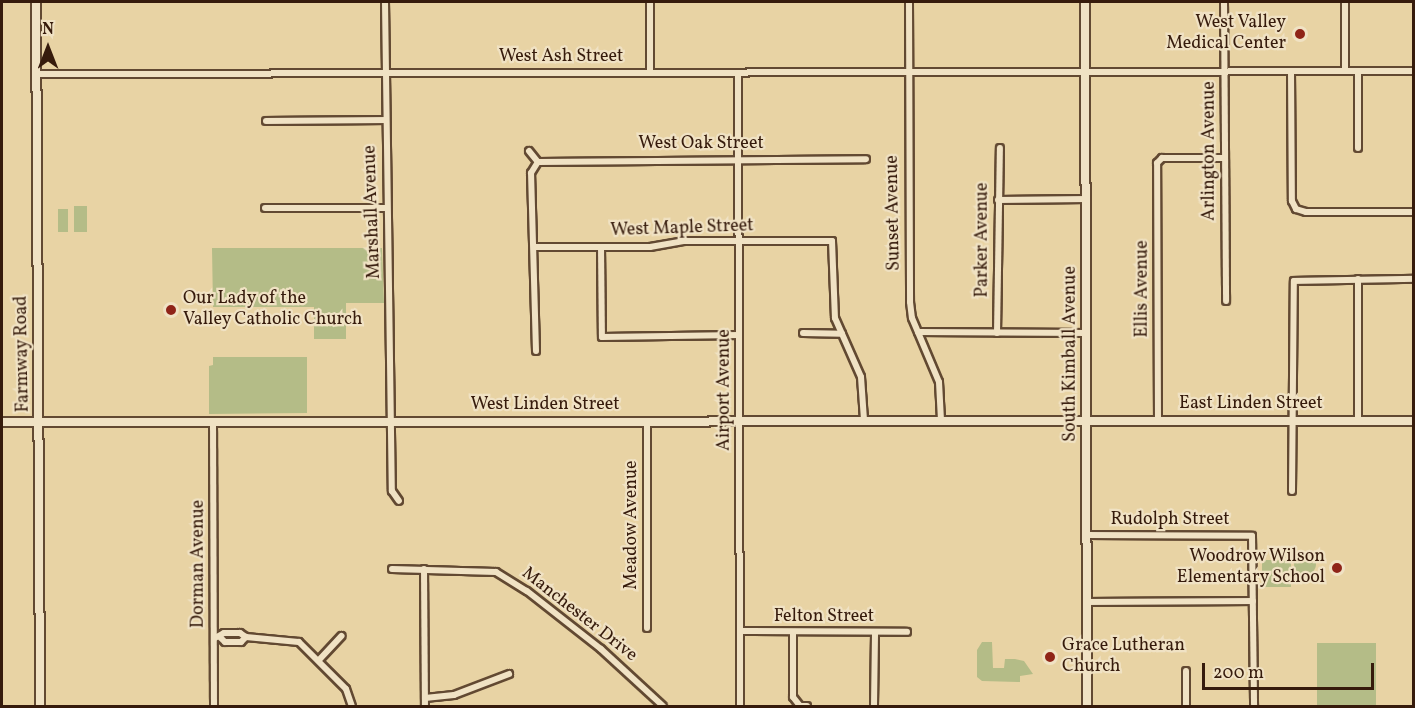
<!DOCTYPE html>
<style>
body{margin:0}
#map{position:relative;width:1415px;height:708px;overflow:hidden;background:#e8d3a4;font-family:Vollkorn,serif}
div>[style]{position:absolute}
[style*='--x']{left:calc(var(--x)*1px);top:calc(var(--y)*1px);width:calc(var(--w)*1px);rotate:calc(var(--a)*1deg)}
.green>*{inset:0;background:#b4bc87;transform-origin:0 0}
.round{border-radius:50%}
.roads{filter:drop-shadow(2px 0 #624932) drop-shadow(-2px 0 #624932) drop-shadow(0 2px #624932) drop-shadow(0 -2px #624932)}
.street>*{height:6px;margin:-3px;padding:0 3px;transform-origin:3px;border-radius:3px;background:#f0e2c4}
.secondary>*{height:8px;margin:-4px;padding:0 4px;transform-origin:4px;border-radius:4px;background:#f0e2c4}
.dots>*{width:16px;height:16px;translate:-50% -50%;box-sizing:border-box;border:3px solid #f0e2c4;border-radius:50%}
span{translate:-50% -50%;white-space:nowrap;text-align:center;line-height:1.15;-webkit-text-stroke:4.5px #f0e2c4;paint-order:stroke}
.poi-label{font-size:18px;color:#361b0c}
.right{translate:-100% -50%;text-align:right}
.left{translate:0 -50%;text-align:left}
.street-label{font-size:18px;color:#361b0c}
.frame{position:absolute;inset:0;border:3px solid #361b0c;pointer-events:none}
.north{position:absolute;left:18px;top:18px;width:60px;height:60px;-webkit-text-stroke:4px #f0e2c4;paint-order:stroke;rotate:0deg;font-size:16px;font-weight:700;line-height:24px;text-align:center;color:#361b0c}
.north::after{content:'';display:block;margin:auto;width:21px;height:27px;background:#361b0c;clip-path:polygon(50% 0,100% 100%,50% 72%,0 100%)}
.scale{position:absolute;left:1202px;top:663px;width:172px;height:27px;box-sizing:border-box;border:3px solid #361b0c;border-top:0;padding-left:8px;font-size:18px;line-height:21px;white-space:nowrap;color:#361b0c;-webkit-text-stroke:4px #f0e2c4;paint-order:stroke}
</style>
<div id="map">
<div class="green">
<div style="left:74px;top:206px;width:13px;height:26px"></div>
<div style="left:58px;top:209px;width:10px;height:23px"></div>
<div style="clip-path:polygon(212px 248px,382px 248px,384px 303px,346px 303px,346px 339px,314px 339px,314px 307px,213px 307px)"></div>
<div style="clip-path:polygon(213px 357px,307px 357px,307px 413px,209px 414px,209px 366px,213px 365px)"></div>
<div class="round" style="left:1294px;top:553px;width:22px;height:22px"></div>
<div style="left:1262px;top:560px;width:29px;height:27px"></div>
<div style="clip-path:polygon(982px 642px,992px 642px,993px 668px,1004px 668px,1005px 659px,1015px 659px,1024px 661px,1033px 674px,1020px 676px,1020px 682px,982px 681px,977px 677px,977px 650px)"></div>
<div style="left:1317px;top:643px;width:59px;height:63px"></div>
</div>
<div class="roads">
<div class="street">
<div style="--x:385;--y:2;--w:489;--a:89.2"></div>
<div style="--x:392;--y:491;--w:12;--a:55"></div>
<div style="--x:650;--y:2;--w:70;--a:90"></div>
<div style="--x:909;--y:2;--w:300;--a:89.8"></div>
<div style="--x:910;--y:302;--w:16;--a:83"></div>
<div style="--x:912;--y:318;--w:69;--a:67.1"></div>
<div style="--x:939;--y:382;--w:38;--a:87"></div>
<div style="--x:1224;--y:2;--w:299;--a:89.6"></div>
<div style="--x:1345;--y:2;--w:69;--a:90"></div>
<div style="--x:1358;--y:71;--w:77;--a:90"></div>
<div style="--x:1291;--y:72;--w:129;--a:89.6"></div>
<div style="--x:1292;--y:201;--w:9;--a:63"></div>
<div style="--x:1296;--y:209;--w:10;--a:17"></div>
<div style="--x:1306;--y:212;--w:108;--a:0"></div>
<div style="--x:738;--y:73;--w:633;--a:89.82"></div>
<div style="--x:37;--y:74;--w:1377;--a:-0.12"></div>
<div style="--x:266;--y:121;--w:120;--a:-0.5"></div>
<div style="--x:529;--y:151;--w:14;--a:51"></div>
<div style="--x:538;--y:162;--w:328;--a:-0.5"></div>
<div style="--x:998;--y:200;--w:89;--a:-0.6"></div>
<div style="--x:265;--y:208;--w:122;--a:0"></div>
<div style="--x:534;--y:247;--w:116;--a:0"></div>
<div style="--x:650;--y:247;--w:34;--a:-10"></div>
<div style="--x:683;--y:241;--w:149;--a:0"></div>
<div style="--x:832;--y:241;--w:77;--a:87.8"></div>
<div style="--x:835;--y:318;--w:64;--a:66.2"></div>
<div style="--x:861;--y:377;--w:43;--a:86"></div>
<div style="--x:601;--y:247;--w:90;--a:89.4"></div>
<div style="--x:602;--y:337;--w:137;--a:-0.8"></div>
<div style="--x:918;--y:332;--w:169;--a:0.3"></div>
<div style="--x:803;--y:333;--w:39;--a:1"></div>
<div style="--x:997;--y:333;--w:185;--a:-89.1"></div>
<div style="--x:536;--y:351;--w:178;--a:-91.6"></div>
<div style="--x:531;--y:173;--w:13;--a:-58"></div>
<div style="--x:1158;--y:420;--w:257;--a:-90.2"></div>
<div style="--x:1157;--y:163;--w:7;--a:-45"></div>
<div style="--x:1162;--y:158;--w:63;--a:0"></div>
<div style="--x:1358;--y:420;--w:141;--a:-90"></div>
<div style="--x:213;--y:421;--w:285;--a:89.8"></div>
<div style="--x:1292;--y:491;--w:210;--a:-89.5"></div>
<div style="--x:1294;--y:281;--w:120;--a:-1"></div>
<div style="--x:1088;--y:535;--w:164;--a:0.3"></div>
<div style="--x:1252;--y:536;--w:170;--a:89.3"></div>
<div style="--x:392;--y:569;--w:104;--a:1.7"></div>
<div style="--x:496;--y:572;--w:36;--a:32"></div>
<div style="--x:527;--y:591;--w:94;--a:38.1"></div>
<div style="--x:601;--y:649;--w:84;--a:42.6"></div>
<div style="--x:424;--y:569;--w:137;--a:89.6"></div>
<div style="--x:1088;--y:602;--w:165;--a:-0.3"></div>
<div style="--x:647;--y:628;--w:207;--a:-90"></div>
<div style="--x:741;--y:631;--w:166;--a:0.3"></div>
<div style="--x:793;--y:632;--w:65;--a:90"></div>
<div style="--x:793;--y:697;--w:11;--a:52"></div>
<div style="--x:800;--y:706;--w:7;--a:0"></div>
<div style="--x:246;--y:637;--w:53;--a:5.4"></div>
<div style="--x:299;--y:642;--w:66;--a:45"></div>
<div style="--x:346;--y:689;--w:18;--a:71"></div>
<div style="--x:215;--y:638;--w:10;--a:-29"></div>
<div style="--x:224;--y:633;--w:16;--a:0"></div>
<div style="--x:240;--y:633;--w:7;--a:34"></div>
<div style="--x:246;--y:637;--w:7;--a:135"></div>
<div style="--x:241;--y:642;--w:16;--a:180"></div>
<div style="--x:225;--y:642;--w:6;--a:-135"></div>
<div style="--x:319;--y:660;--w:33;--a:-47"></div>
<div style="--x:1186;--y:671;--w:35;--a:90"></div>
<div style="--x:425;--y:698;--w:29;--a:-6"></div>
<div style="--x:454;--y:695;--w:59;--a:-20.9"></div>
<div style="--x:874;--y:706;--w:74;--a:-89.2"></div>
</div>
<div class="secondary">
<div style="--x:36;--y:2;--w:704;--a:89.67"></div>
<div style="--x:1085;--y:2;--w:704;--a:89.84"></div>
<div style="--x:2;--y:422;--w:1412;--a:-0.04"></div>
</div>
</div>
<div class="dots">
<div style="left:1300px;top:34px;background:#8f2418"></div>
<div style="left:171px;top:310px;background:#8f2418"></div>
<div style="left:1337px;top:568px;background:#8f2418"></div>
<div style="left:1050px;top:657px;background:#8f2418"></div>
</div>
<div class="poi-label">
<span class="right" style="left:1286px;top:34px">West Valley<br>Medical Center</span>
<span class="left" style="left:183px;top:310px">Our Lady of the<br>Valley Catholic Church</span>
<span class="right" style="left:1325px;top:568px">Woodrow Wilson<br>Elementary School</span>
<span class="left" style="left:1062px;top:657px">Grace Lutheran<br>Church</span>
</div>
<div class="street-label">
<span style="left:561px;top:57px">West Ash Street</span>
<span style="left:701px;top:144px">West Oak Street</span>
<span style="left:1210px;top:151px;rotate:-90deg">Arlington Avenue</span>
<span style="left:373px;top:212px;rotate:-92deg">Marshall Avenue</span>
<span style="left:894px;top:213px;rotate:-91deg">Sunset Avenue</span>
<span style="left:682px;top:229px;rotate:-2deg">West Maple Street</span>
<span style="left:983px;top:240px;rotate:-90deg">Parker Avenue</span>
<span style="left:1143px;top:289px;rotate:-90deg">Ellis Avenue</span>
<span style="left:23px;top:354px;rotate:-91deg">Farmway Road</span>
<span style="left:1071px;top:354px;rotate:-90deg">South Kimball Avenue</span>
<span style="left:725px;top:390px;rotate:-90deg">Airport Avenue</span>
<span style="left:1251px;top:404px">East Linden Street</span>
<span style="left:545px;top:405px">West Linden Street</span>
<span style="left:1170px;top:520px">Rudolph Street</span>
<span style="left:632px;top:525px;rotate:-90deg">Meadow Avenue</span>
<span style="left:199px;top:564px;rotate:-90deg">Dorman Avenue</span>
<span style="left:579px;top:615px;rotate:38deg">Manchester Drive</span>
<span style="left:824px;top:617px">Felton Street</span>
</div>
<div class="frame"></div>
<div class="north">N</div>
<div class="scale">200 m</div>
</div>
